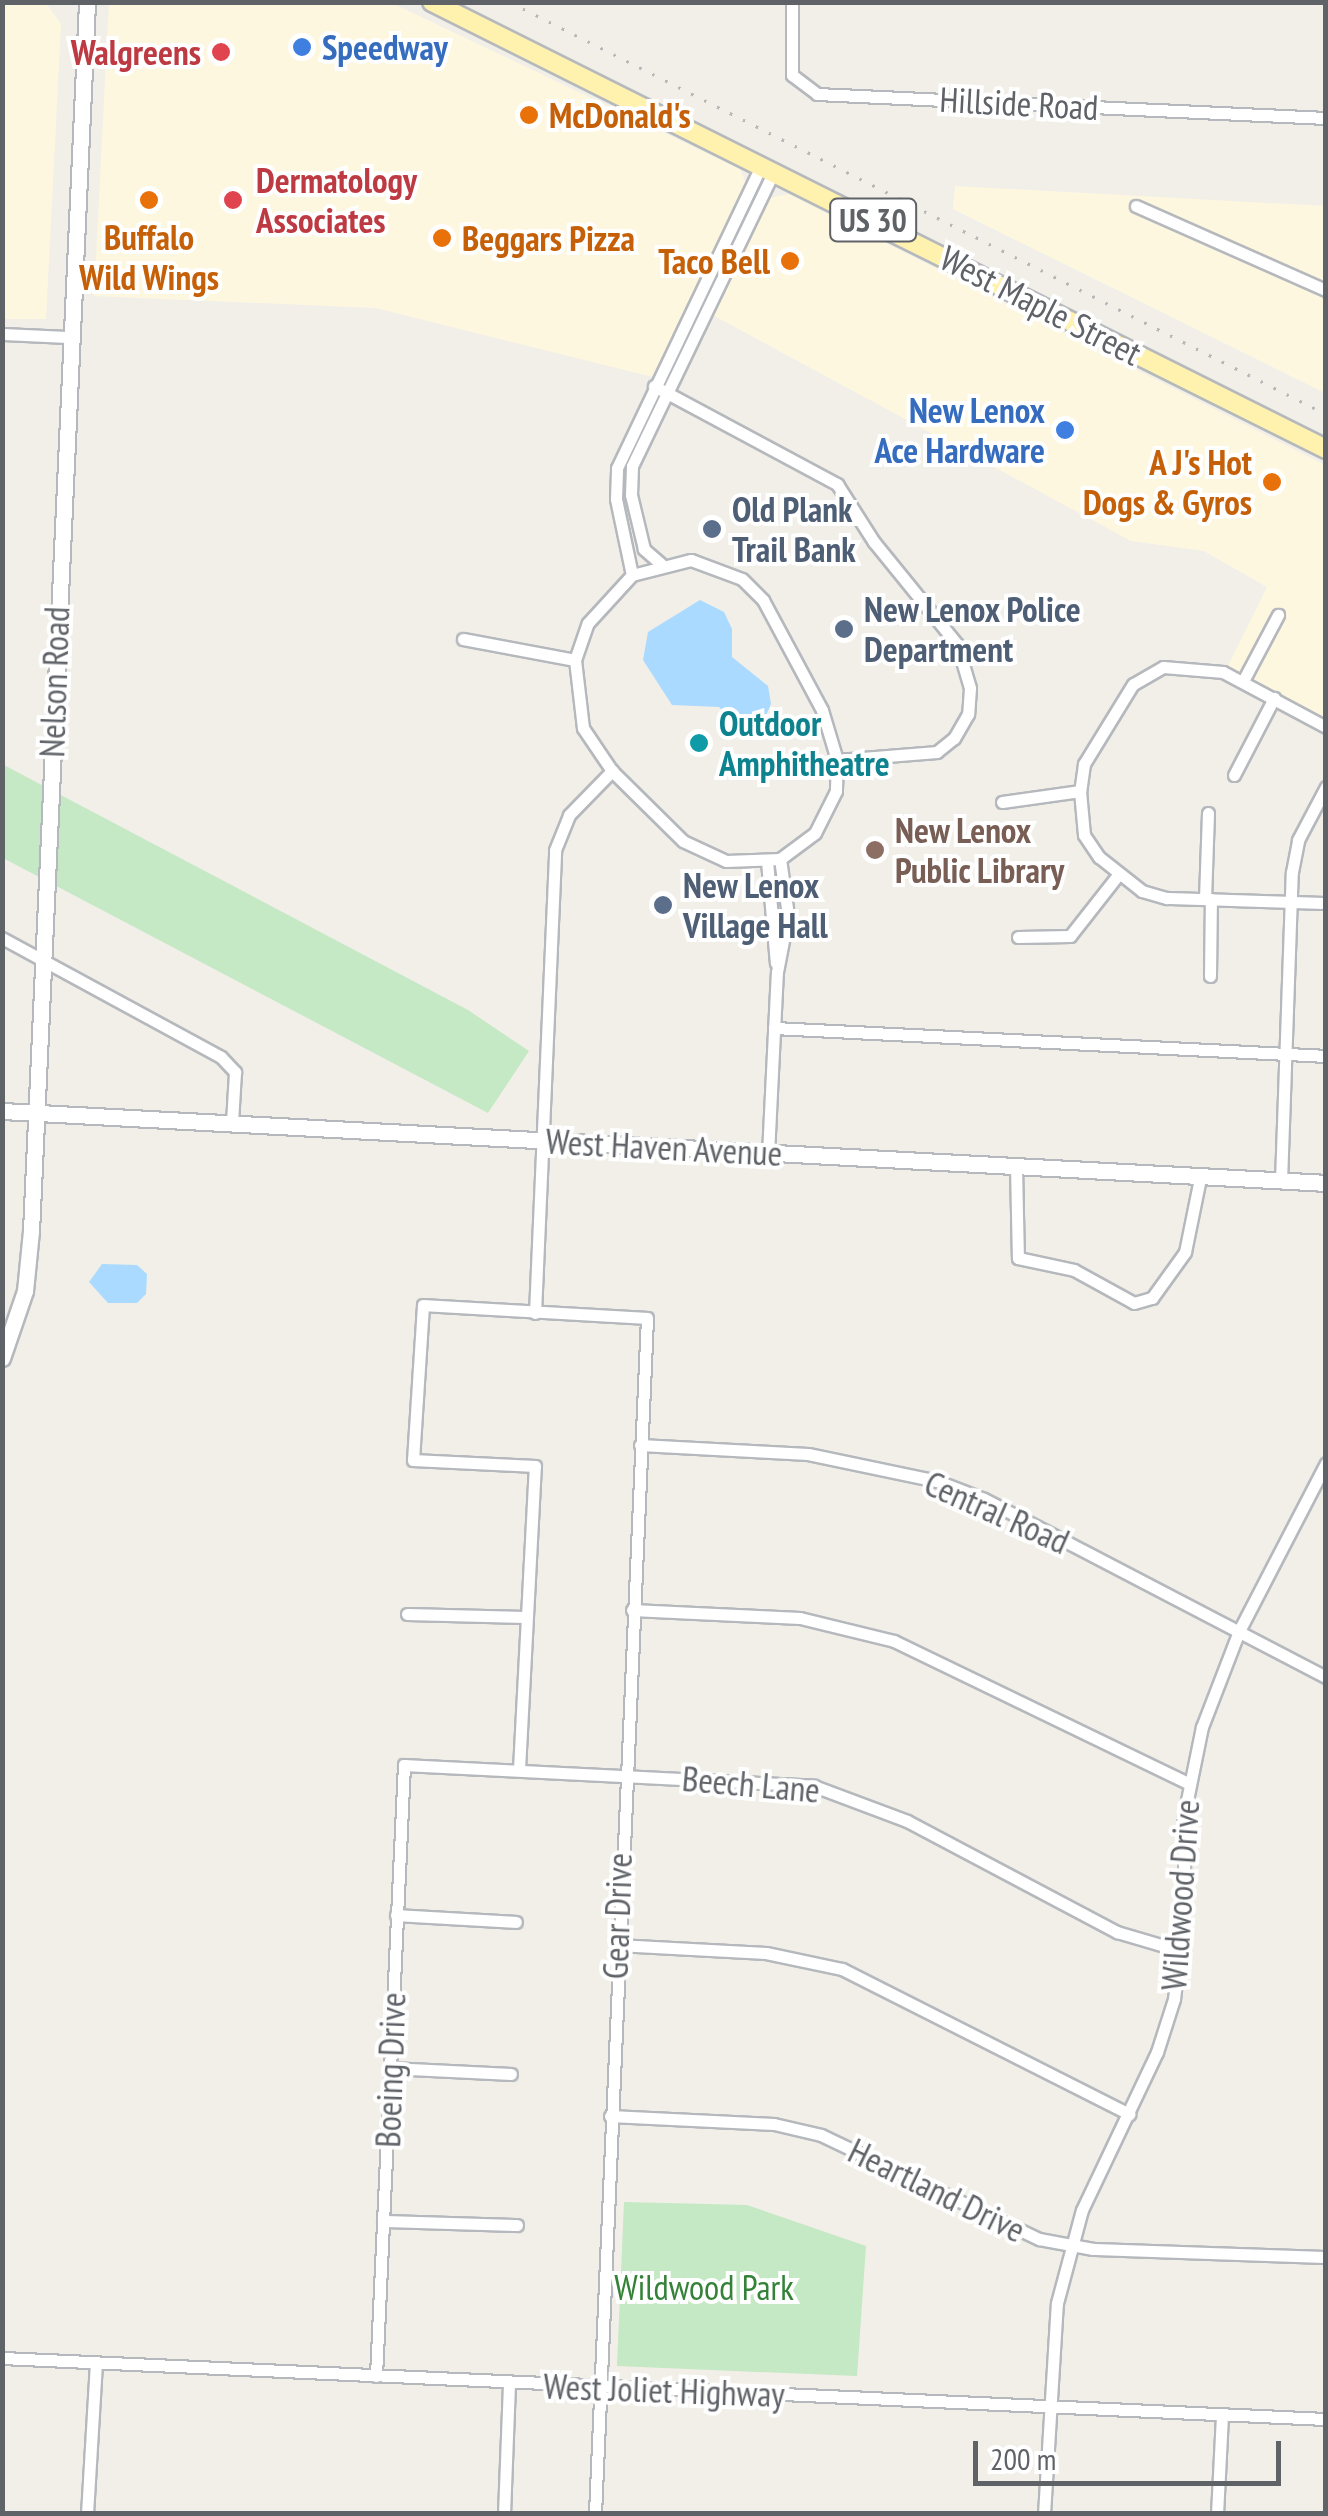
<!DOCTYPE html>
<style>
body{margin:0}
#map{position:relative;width:1328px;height:2516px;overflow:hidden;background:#f1efe8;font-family:"PT Sans Narrow",sans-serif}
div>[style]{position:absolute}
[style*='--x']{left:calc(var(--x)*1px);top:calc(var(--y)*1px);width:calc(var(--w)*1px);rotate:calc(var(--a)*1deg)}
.commercial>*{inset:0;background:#fef7e0}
.green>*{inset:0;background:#c5e8c5}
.water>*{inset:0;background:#aadaff}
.roads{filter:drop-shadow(2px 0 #b5b8bc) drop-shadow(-2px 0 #b5b8bc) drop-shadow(0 2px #b5b8bc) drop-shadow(0 -2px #b5b8bc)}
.street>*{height:11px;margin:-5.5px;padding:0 5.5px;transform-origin:5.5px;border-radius:5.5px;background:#fff}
.secondary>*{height:15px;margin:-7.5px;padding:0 7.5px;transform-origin:7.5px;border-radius:7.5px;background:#fff}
.primary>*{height:18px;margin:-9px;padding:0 9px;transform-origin:9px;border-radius:9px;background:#fff2af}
.rail>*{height:2.5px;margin-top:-1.25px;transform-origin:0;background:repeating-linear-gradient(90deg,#b6b7b8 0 2.5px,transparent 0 14.5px)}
.dots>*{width:28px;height:28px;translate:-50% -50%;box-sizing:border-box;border:5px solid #fff;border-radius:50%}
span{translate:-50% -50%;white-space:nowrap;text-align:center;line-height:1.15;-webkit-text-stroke:8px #fff;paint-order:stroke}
.shield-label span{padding:2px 8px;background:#fff;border:2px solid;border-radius:8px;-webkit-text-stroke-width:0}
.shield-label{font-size:32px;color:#5f6368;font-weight:700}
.shop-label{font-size:35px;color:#366cbe;font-weight:700}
.left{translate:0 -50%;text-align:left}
.right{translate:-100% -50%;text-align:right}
.health-label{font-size:35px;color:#be3a42;font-weight:700}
.street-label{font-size:35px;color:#5f6368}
.food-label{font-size:35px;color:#c56008;font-weight:700}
.service-label{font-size:35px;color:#4e5e75;font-weight:700}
.culture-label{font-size:35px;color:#0d838f;font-weight:700}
.education-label{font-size:35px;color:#785e54;font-weight:700}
.park-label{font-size:35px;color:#348238}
.frame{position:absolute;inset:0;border:5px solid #5f6368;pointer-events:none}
.scale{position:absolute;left:973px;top:2441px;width:308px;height:45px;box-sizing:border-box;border:5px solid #5f6368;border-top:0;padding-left:12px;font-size:30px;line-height:35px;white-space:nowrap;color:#5f6368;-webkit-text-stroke:8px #fff;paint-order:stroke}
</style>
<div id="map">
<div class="commercial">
<div style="clip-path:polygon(3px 2px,46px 3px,61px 24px,46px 319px,3px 319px)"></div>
<div style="clip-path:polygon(109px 3px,392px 3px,740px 169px,747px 186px,653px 377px,376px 308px,94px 296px)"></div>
<div style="clip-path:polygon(955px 186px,1325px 206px,1325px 393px,953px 209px)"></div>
<div style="clip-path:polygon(789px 194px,1325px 465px,1325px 732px,1223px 676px,1267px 587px,1204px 551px,1131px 541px,709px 313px,769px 198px)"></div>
</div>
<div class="green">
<div style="clip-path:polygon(2px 764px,468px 1010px,529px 1051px,488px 1113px,3px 858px)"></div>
<div style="clip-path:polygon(624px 2202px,747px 2205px,866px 2246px,857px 2376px,617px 2366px)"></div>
</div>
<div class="water">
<div style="clip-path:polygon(700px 600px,724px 612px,732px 629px,732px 657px,768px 686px,771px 704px,764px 720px,736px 724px,719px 707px,672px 705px,643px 660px,648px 632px)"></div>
<div style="clip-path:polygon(102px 1264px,137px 1265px,147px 1274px,146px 1294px,137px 1303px,108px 1303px,89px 1282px)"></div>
</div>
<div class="roads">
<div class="street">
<div style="--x:792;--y:2;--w:73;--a:90"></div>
<div style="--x:792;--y:75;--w:31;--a:37"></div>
<div style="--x:817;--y:94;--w:510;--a:2.7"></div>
<div style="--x:1136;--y:206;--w:208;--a:23.9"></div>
<div style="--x:2;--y:334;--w:65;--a:2.6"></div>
<div style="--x:654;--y:386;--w:208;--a:28.2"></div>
<div style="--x:837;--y:484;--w:69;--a:57.5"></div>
<div style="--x:874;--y:542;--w:132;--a:50.9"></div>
<div style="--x:957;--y:644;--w:46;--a:73.5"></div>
<div style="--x:970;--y:688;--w:26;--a:94"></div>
<div style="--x:968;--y:714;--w:28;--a:120"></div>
<div style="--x:954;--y:738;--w:22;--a:141"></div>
<div style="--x:937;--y:752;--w:100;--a:175.4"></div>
<div style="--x:691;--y:560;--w:54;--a:20.4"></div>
<div style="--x:742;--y:579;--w:30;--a:45"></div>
<div style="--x:763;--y:600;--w:125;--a:61.8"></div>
<div style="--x:822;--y:710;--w:52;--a:73.3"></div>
<div style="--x:837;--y:760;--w:31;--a:92"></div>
<div style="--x:836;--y:791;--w:47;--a:116.6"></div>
<div style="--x:815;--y:833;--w:44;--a:143.4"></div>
<div style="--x:780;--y:859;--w:54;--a:177.9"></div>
<div style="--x:726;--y:861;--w:47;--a:-155.1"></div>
<div style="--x:683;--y:841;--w:100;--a:-135.4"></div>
<div style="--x:612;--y:771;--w:52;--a:-124"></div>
<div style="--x:583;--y:728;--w:68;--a:-96.7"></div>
<div style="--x:575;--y:660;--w:39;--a:-71"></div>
<div style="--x:588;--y:623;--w:65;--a:-47.5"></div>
<div style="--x:632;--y:575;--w:61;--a:-14.3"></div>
<div style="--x:661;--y:564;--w:23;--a:-139"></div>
<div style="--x:644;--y:549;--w:56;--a:-103.5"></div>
<div style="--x:631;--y:495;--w:29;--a:-88"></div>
<div style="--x:632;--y:466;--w:327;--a:-64.3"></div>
<div style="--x:632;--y:575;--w:78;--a:-101.9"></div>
<div style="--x:616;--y:499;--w:31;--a:-88"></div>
<div style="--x:617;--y:468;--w:337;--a:-64.5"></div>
<div style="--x:463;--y:639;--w:114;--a:10.6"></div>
<div style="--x:1243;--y:681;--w:75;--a:-62.1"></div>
<div style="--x:1326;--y:727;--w:117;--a:-151.9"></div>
<div style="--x:1223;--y:672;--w:60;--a:-175.2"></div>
<div style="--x:1163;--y:667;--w:34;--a:150"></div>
<div style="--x:1133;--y:684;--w:94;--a:121.5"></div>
<div style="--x:1084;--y:764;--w:27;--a:98"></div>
<div style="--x:1080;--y:791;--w:44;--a:84.8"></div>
<div style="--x:1084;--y:835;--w:27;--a:56"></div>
<div style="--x:1099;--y:857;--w:55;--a:38.3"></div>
<div style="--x:1142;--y:891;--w:26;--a:16"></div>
<div style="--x:1167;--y:898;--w:159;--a:1.8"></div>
<div style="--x:1234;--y:775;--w:87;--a:-62.5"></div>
<div style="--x:1002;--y:802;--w:79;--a:-8"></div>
<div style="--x:767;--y:861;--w:102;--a:85"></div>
<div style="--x:1205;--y:899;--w:86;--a:-88"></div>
<div style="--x:1018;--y:937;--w:52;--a:-1.1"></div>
<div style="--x:1070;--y:936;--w:78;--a:-51.8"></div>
<div style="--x:2;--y:938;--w:249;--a:28.5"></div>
<div style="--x:221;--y:1057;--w:21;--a:47"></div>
<div style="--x:235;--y:1072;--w:51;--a:93.4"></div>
<div style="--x:1210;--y:976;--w:77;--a:-89.3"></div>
<div style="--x:774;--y:1028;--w:553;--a:2.9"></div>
<div style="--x:768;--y:1154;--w:182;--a:-87.2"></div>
<div style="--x:777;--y:972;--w:58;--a:-79.1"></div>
<div style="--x:788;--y:915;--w:57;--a:-98.1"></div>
<div style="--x:1016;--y:1166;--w:92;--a:88.8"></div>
<div style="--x:1018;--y:1258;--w:57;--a:12.1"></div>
<div style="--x:1074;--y:1270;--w:68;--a:28.8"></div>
<div style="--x:1134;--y:1303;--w:19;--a:-16"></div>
<div style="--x:1152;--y:1298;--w:57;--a:-54.3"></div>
<div style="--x:1185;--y:1252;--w:76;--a:-78.5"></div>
<div style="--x:1281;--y:1181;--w:309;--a:-88"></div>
<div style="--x:1292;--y:872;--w:33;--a:-79"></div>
<div style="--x:1298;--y:840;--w:60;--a:-62.2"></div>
<div style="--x:535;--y:1313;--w:463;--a:-87.5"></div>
<div style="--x:555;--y:850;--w:38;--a:-68"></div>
<div style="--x:569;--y:815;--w:62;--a:-45.7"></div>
<div style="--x:640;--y:1445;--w:168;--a:3.1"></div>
<div style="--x:808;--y:1454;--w:132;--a:11.8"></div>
<div style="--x:937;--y:1481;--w:50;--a:21"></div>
<div style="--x:984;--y:1499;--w:386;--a:27.5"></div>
<div style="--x:632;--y:1610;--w:168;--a:2.7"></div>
<div style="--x:800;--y:1618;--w:97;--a:13.7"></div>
<div style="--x:894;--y:1641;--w:326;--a:25.8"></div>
<div style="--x:407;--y:1614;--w:118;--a:1.5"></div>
<div style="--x:519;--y:1769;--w:303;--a:-87"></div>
<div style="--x:535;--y:1466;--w:122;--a:-177.2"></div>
<div style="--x:413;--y:1460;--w:155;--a:-86.3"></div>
<div style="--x:423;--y:1305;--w:224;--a:3.3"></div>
<div style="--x:647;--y:1318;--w:1197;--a:92.49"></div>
<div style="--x:396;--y:1915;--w:120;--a:3.3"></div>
<div style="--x:617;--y:1945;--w:149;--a:3.1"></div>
<div style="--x:766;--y:1953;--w:78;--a:11.9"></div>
<div style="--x:842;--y:1969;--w:322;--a:26.8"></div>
<div style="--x:390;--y:2068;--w:121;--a:2.8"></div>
<div style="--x:610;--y:2116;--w:164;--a:2.8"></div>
<div style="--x:774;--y:2124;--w:48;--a:13.2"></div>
<div style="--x:821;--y:2135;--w:242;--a:25.5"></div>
<div style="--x:1039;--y:2239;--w:55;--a:10.5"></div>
<div style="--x:1093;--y:2249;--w:233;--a:2"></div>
<div style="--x:383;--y:2221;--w:134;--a:1.7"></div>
<div style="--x:2;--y:2358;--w:1325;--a:2.64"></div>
<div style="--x:376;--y:2376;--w:612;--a:-87.38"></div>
<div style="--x:404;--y:1765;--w:411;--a:2.9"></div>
<div style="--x:814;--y:1786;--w:99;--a:20.6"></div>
<div style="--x:907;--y:1821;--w:238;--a:27.9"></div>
<div style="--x:1117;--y:1932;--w:67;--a:16.5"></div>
<div style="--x:87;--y:2514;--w:150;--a:-86.6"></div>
<div style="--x:504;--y:2514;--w:130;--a:-87.8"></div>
<div style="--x:1044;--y:2514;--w:211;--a:-86.5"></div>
<div style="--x:1057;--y:2303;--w:96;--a:-75"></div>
<div style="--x:1082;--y:2210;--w:175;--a:-64.6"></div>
<div style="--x:1157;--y:2052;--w:56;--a:-72.2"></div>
<div style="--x:1174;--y:1999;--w:93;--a:-83.2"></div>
<div style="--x:1185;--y:1907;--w:87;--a:-91.3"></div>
<div style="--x:1183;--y:1820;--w:95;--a:-78.5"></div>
<div style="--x:1202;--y:1727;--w:103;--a:-68.9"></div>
<div style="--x:1239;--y:1631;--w:189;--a:-62.6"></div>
<div style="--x:1217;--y:2514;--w:98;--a:-87.1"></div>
</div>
<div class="secondary">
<div style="--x:2;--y:1111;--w:1326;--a:3.11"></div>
<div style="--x:2;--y:1358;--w:71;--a:-71.1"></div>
<div style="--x:25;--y:1291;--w:60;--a:-84.3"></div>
<div style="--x:31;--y:1231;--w:1230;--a:-87.39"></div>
</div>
<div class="primary">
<div style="--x:432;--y:2;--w:1000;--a:26.57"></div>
</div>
</div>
<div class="rail">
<div style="--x:510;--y:2;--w:914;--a:26.79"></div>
</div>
<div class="dots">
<div style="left:302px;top:47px;background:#3f7fe0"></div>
<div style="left:221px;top:52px;background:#e0444e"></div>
<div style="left:529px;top:115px;background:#e8710a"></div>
<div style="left:149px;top:200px;background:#e8710a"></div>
<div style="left:233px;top:200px;background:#e0444e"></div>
<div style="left:442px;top:238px;background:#e8710a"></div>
<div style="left:790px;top:261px;background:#e8710a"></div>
<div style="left:1065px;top:430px;background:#3f7fe0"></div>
<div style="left:1272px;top:482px;background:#e8710a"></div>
<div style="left:712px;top:529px;background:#5c6f8a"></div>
<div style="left:844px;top:629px;background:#5c6f8a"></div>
<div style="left:699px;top:743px;background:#0f9aa8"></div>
<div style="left:875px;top:850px;background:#8d6e63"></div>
<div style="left:663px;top:905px;background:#5c6f8a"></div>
</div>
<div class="shield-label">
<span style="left:873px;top:220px">US 30</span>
</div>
<div class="shop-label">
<span class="left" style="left:322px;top:47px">Speedway</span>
<span class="right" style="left:1045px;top:430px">New Lenox<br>Ace Hardware</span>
</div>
<div class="health-label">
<span class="right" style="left:201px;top:52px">Walgreens</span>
<span class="left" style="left:256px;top:200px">Dermatology<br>Associates</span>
</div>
<div class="street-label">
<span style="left:1019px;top:103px;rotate:3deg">Hillside Road</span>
<span style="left:1041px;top:305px;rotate:27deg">West Maple Street</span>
<span style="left:54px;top:682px;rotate:-88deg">Nelson Road</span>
<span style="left:664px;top:1147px;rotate:3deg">West Haven Avenue</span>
<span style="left:997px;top:1512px;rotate:24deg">Central Road</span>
<span style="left:751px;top:1784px;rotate:5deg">Beech Lane</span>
<span style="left:1180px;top:1895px;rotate:-86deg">Wildwood Drive</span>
<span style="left:617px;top:1916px;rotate:-88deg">Gear Drive</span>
<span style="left:390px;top:2070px;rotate:-88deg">Boeing Drive</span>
<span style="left:937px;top:2190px;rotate:26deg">Heartland Drive</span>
<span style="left:664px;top:2390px;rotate:2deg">West Joliet Highway</span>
</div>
<div class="food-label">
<span class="left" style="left:549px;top:115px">McDonald's</span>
<span style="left:149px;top:257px">Buffalo<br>Wild Wings</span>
<span class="left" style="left:462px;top:238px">Beggars Pizza</span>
<span class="right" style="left:770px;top:261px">Taco Bell</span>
<span class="right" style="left:1252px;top:482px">A J's Hot<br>Dogs &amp; Gyros</span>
</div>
<div class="service-label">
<span class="left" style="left:732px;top:529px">Old Plank<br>Trail Bank</span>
<span class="left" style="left:864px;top:629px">New Lenox Police<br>Department</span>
<span class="left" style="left:683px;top:905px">New Lenox<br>Village Hall</span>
</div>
<div class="culture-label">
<span class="left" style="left:719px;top:743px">Outdoor<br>Amphitheatre</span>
</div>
<div class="education-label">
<span class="left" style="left:895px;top:850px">New Lenox<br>Public Library</span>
</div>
<div class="park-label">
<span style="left:704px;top:2287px">Wildwood Park</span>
</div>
<div class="frame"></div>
<div class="scale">200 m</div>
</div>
